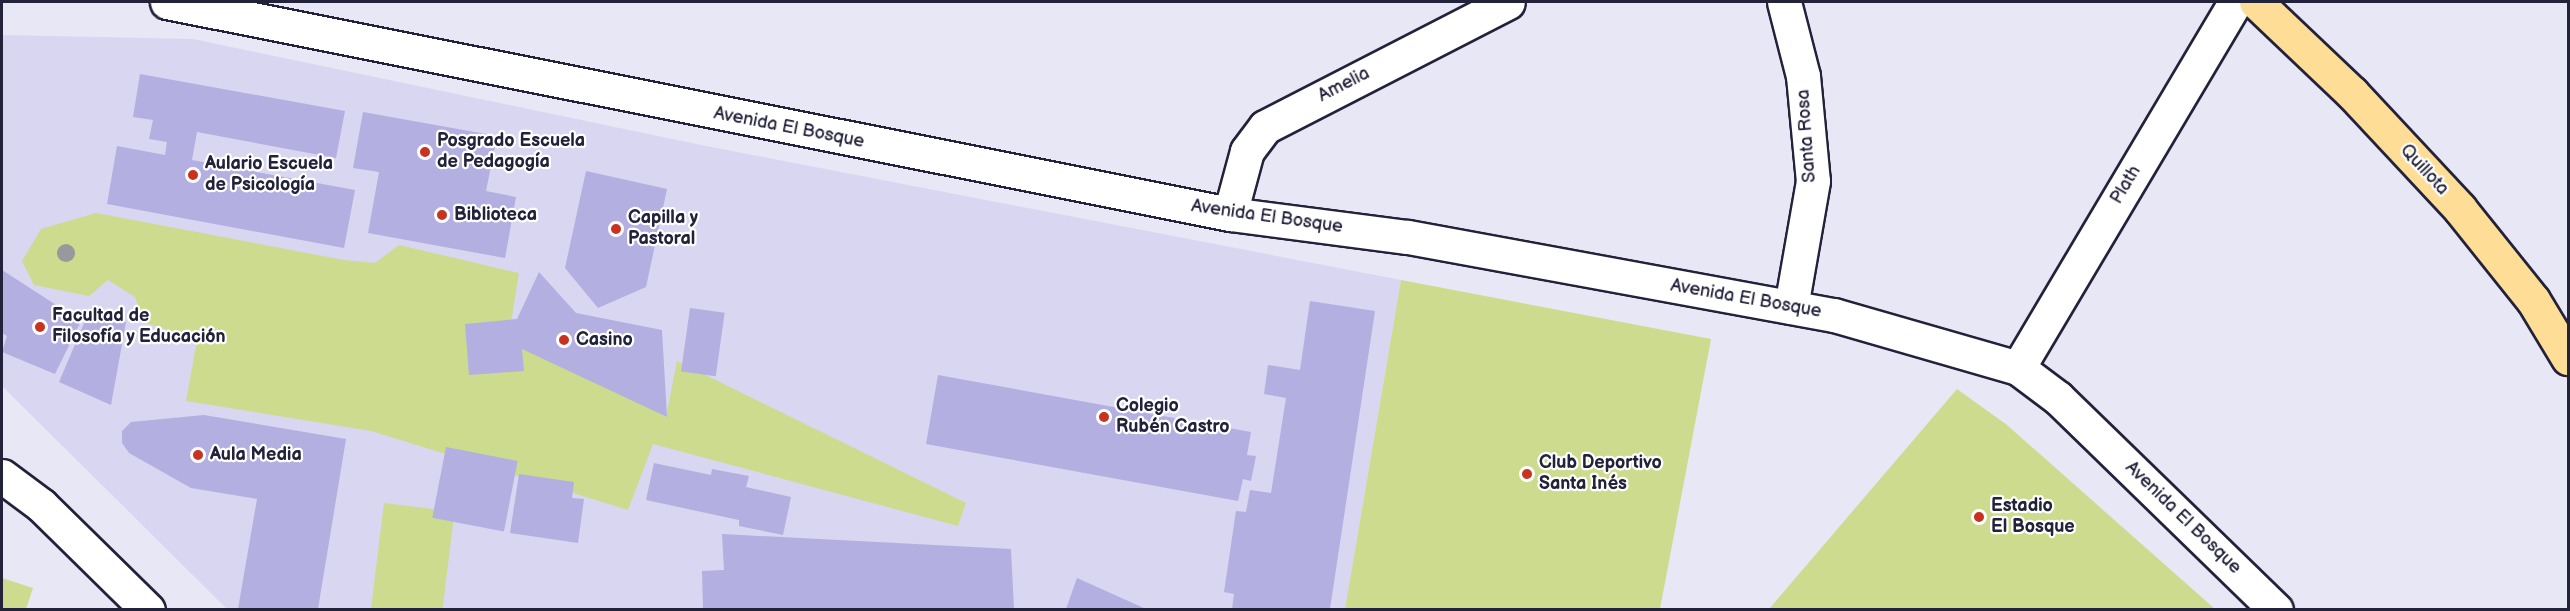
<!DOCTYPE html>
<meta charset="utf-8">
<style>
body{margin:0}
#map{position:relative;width:2570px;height:611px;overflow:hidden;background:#e8e7f6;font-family:"Balsamiq Sans",sans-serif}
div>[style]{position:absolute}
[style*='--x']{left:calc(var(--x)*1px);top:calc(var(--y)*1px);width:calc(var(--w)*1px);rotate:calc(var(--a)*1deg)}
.built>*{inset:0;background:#d8d6f0}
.green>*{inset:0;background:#cddb8e;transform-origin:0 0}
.building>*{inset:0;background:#b3afe1;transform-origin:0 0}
.roads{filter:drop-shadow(2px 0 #22223b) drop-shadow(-2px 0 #22223b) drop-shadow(0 2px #22223b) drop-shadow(0 -2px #22223b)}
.minor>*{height:33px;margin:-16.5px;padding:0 16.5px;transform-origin:16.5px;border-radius:16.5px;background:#fff}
.major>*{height:33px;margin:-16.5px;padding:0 16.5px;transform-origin:16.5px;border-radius:16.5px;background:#fedd96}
.trees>*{width:18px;height:18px;margin:-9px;border-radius:50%;background:#97999d}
.dots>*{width:16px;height:16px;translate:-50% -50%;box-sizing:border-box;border:3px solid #fff;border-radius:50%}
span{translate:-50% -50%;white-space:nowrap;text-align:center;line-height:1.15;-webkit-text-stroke:4.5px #fff;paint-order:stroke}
.street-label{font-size:18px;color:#22223b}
.poi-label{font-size:18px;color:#22223b;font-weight:700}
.left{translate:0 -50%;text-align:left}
.frame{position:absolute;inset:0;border:3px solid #22223b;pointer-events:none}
</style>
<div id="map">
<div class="built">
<div style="clip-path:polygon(2px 35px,193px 39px,701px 145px,1401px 280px,1345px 609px,227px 609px,2px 386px)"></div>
</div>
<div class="green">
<div style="clip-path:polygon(96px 213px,344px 260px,375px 263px,399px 245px,519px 273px,509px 334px,666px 417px,677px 361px,966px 503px,958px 526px,653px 444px,628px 510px,371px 431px,186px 401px,197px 340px,144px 322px,135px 297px,108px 280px,89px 296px,34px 285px,22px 261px,41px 229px)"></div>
<div style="clip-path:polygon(1401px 280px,1711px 339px,1660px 609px,1345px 609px)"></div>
<div style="clip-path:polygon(1957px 389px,2007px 425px,2215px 609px,1769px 609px)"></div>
<div style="left:384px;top:503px;width:71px;height:108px;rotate:7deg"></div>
<div style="clip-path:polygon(2px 578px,33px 588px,26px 609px,2px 609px)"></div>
</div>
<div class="building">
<div style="clip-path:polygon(140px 74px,345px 111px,336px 158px,197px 132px,192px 160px,355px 190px,344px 248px,107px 204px,117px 146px,165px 155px,167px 142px,149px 139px,153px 120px,133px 117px)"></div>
<div style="clip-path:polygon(363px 112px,497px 136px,486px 191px,516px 197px,505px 258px,368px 233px,379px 172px,353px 168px)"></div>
<div style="clip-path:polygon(586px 171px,667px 189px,646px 287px,598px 308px,565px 268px)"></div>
<div style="clip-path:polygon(2px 270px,81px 321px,55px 374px,2px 352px,7px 336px,2px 333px)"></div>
<div style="clip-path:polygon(539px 272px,576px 313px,662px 330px,667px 417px,522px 349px,524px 371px,469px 375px,465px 324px,517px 319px)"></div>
<div style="clip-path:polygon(1310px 301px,1375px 311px,1330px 609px,1232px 609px,1234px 594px,1224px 592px,1236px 511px,1246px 512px,1250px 490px,1271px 493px,1286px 398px,1264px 394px,1268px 365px,1300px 370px)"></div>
<div style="clip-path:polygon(91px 307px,126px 322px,111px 405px,59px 382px)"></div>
<div style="left:690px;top:308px;width:35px;height:64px;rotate:8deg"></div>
<div style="clip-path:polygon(938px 375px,1251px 432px,1247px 455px,1256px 456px,1251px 481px,1243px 479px,1238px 501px,926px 444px)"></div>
<div style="clip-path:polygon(204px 415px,346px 439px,318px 609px,238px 609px,257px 499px,191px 488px,129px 453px,122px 443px,122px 431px,131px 422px)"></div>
<div style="left:446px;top:447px;width:73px;height:72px;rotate:11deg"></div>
<div style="clip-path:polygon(654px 463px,711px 475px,712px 469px,749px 476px,746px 487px,791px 497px,783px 535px,739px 526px,739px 520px,646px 500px)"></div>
<div style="clip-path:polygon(519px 474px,574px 482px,572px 498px,584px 499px,578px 543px,510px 533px)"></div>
<div style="clip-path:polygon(722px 534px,1011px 549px,1014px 609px,703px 609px,702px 571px,724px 570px)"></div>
<div style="clip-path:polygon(1077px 578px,1146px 609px,1066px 609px)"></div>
</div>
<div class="roads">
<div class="minor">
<div style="--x:167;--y:2;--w:1084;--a:11.28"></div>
<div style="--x:1230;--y:214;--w:179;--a:7.4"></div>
<div style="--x:1408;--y:237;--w:433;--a:10.4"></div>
<div style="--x:1834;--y:315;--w:191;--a:16.1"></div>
<div style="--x:2018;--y:368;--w:50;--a:36.9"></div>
<div style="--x:2058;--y:398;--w:304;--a:44.2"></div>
<div style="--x:1784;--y:2;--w:76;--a:75.6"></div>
<div style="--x:1803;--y:76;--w:105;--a:84.6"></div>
<div style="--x:1813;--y:181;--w:128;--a:99.9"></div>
<div style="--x:1230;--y:214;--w:65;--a:-74.9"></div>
<div style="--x:1247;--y:151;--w:30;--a:-53"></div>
<div style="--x:1265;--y:127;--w:273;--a:-27.2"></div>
<div style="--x:2018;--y:368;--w:425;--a:-59.3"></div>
<div style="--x:2;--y:476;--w:49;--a:36.6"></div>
<div style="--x:41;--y:505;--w:150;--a:44.5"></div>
</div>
<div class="major">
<div style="--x:2256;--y:2;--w:132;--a:43.5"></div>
<div style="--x:2352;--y:93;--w:158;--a:47"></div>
<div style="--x:2460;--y:209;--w:117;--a:51.3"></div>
<div style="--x:2533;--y:300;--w:68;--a:58.9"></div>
</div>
</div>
<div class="trees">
<div style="left:66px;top:253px"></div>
</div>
<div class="dots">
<div style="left:425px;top:152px;background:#c8321e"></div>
<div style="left:193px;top:175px;background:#c8321e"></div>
<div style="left:442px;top:215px;background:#c8321e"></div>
<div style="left:616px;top:229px;background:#c8321e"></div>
<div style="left:40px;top:327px;background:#c8321e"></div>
<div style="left:564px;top:340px;background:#c8321e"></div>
<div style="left:1104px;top:417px;background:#c8321e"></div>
<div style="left:198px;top:455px;background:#c8321e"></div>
<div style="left:1527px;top:474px;background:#c8321e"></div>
<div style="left:1979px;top:517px;background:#c8321e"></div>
</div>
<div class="street-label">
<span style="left:1344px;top:85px;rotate:-27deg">Amelia</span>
<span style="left:789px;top:128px;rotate:11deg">Avenida El Bosque</span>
<span style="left:1807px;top:136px;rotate:-94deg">Santa Rosa</span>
<span style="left:2424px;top:170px;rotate:47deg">Quillota</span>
<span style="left:2126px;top:185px;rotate:-59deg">Plath</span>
<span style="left:1267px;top:217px;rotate:8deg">Avenida El Bosque</span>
<span style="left:1746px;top:299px;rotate:10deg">Avenida El Bosque</span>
<span style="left:2183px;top:518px;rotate:44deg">Avenida El Bosque</span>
</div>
<div class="poi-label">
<span class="left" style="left:437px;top:152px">Posgrado Escuela<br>de Pedagogía</span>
<span class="left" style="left:205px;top:175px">Aulario Escuela<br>de Psicología</span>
<span class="left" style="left:454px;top:215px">Biblioteca</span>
<span class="left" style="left:628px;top:229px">Capilla y<br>Pastoral</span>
<span class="left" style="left:52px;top:327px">Facultad de<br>Filosofía y Educación</span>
<span class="left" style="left:576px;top:340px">Casino</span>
<span class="left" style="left:1116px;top:417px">Colegio<br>Rubén Castro</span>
<span class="left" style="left:210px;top:455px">Aula Media</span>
<span class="left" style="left:1539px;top:474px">Club Deportivo<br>Santa Inés</span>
<span class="left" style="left:1991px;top:517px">Estadio<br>El Bosque</span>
</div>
<div class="frame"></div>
</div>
